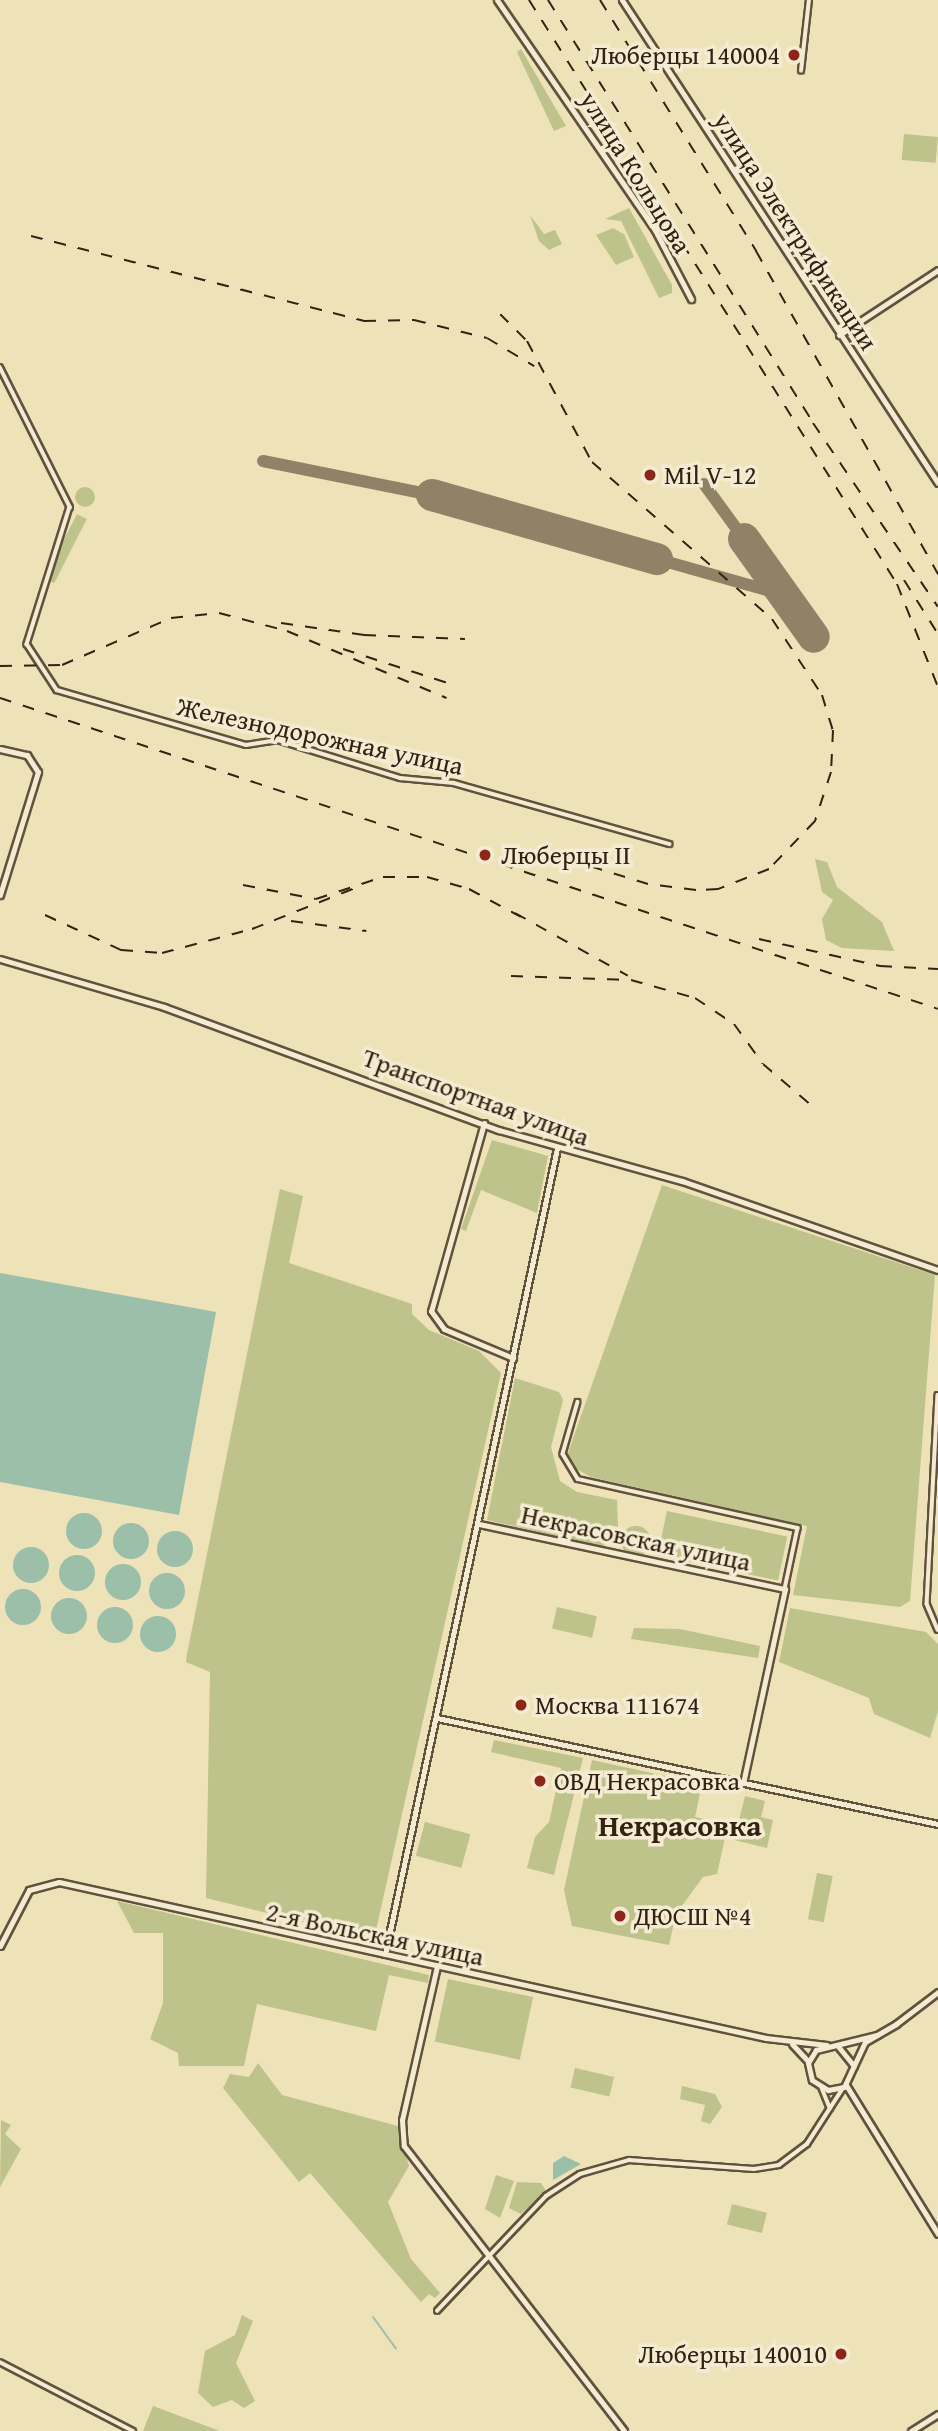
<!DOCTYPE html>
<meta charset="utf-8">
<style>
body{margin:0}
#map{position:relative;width:938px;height:2431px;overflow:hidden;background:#eee2b9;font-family:"Gentium Book Plus",serif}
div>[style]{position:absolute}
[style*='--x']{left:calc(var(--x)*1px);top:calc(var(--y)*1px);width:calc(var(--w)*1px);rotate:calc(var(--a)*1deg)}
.green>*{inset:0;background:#bec28b;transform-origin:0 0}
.round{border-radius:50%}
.water>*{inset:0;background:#9bbfa9}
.stream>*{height:2px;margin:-1px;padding:0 1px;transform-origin:1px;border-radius:1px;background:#9bbfa9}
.taxiway>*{height:12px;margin:-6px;padding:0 6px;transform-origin:6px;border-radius:6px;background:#908266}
.runway>*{height:32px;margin:-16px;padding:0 16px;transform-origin:16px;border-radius:16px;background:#908266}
.roads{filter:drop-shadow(2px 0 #62523c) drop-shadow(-2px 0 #62523c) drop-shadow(0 2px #62523c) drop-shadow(0 -2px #62523c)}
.minor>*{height:3.5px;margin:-1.75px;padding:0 1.75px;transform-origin:1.75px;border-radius:1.75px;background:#f4ecd2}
.tertiary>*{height:5px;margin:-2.5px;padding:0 2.5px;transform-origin:2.5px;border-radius:2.5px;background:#f4ecd2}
.secondary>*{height:5px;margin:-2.5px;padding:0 2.5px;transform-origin:2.5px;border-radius:2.5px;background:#f4ecd2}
.rail>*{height:2px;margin-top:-1px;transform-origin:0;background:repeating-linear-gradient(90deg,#332212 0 12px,transparent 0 24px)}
.dots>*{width:19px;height:19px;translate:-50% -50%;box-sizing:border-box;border:4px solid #f4ecd2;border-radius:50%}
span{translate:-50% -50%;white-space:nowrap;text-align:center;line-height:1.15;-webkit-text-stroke:7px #f4ecd2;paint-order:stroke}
.poi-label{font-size:26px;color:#332212}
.right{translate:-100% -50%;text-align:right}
.left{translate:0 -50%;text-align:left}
.street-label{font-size:26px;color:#332212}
.quarter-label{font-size:30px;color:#332212;font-weight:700}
</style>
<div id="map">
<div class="green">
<div style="clip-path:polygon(521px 49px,566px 126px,554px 131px,517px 52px)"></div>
<div style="left:904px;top:134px;width:34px;height:26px;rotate:5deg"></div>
<div style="clip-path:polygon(629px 208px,672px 285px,672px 293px,659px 298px,621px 221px,605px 219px)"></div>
<div style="clip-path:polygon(530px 215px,544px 234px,555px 230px,562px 244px,549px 250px,539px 241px)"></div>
<div style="clip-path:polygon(613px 228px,624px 234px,634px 257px,616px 265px,596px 235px)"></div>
<div class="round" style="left:75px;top:487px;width:20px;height:20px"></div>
<div style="left:77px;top:514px;width:11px;height:72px;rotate:27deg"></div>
<div style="clip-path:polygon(815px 859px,827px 862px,837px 887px,882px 922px,894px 951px,842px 948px,826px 940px,822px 919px,833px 900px,822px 892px)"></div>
<div style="clip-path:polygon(492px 1140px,548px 1156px,537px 1213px,481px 1190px,466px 1231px,461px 1229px)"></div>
<div style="clip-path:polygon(662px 1185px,935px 1275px,910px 1601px,900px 1607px,793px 1595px,807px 1526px,591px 1477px,573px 1467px,568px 1453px)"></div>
<div style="clip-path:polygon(280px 1189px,303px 1196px,289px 1263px,412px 1304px,412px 1314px,429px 1330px,479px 1351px,501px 1373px,374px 1939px,206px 1898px,210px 1672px,186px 1662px,187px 1654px)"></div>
<div style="clip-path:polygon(515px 1378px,559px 1392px,563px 1400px,551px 1447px,560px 1481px,577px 1492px,617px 1500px,618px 1527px,608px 1525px,604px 1547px,487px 1520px)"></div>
<div style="left:667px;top:1511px;width:123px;height:45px;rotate:12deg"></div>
<div class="round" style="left:621px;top:1526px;width:30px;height:30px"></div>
<div style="left:557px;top:1607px;width:41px;height:22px;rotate:13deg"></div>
<div style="clip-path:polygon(790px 1608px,926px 1632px,938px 1644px,938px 1711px,930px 1738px,874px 1714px,869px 1698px,779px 1662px)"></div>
<div style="clip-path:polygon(634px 1628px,680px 1629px,760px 1646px,758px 1658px,631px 1639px)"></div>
<div style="clip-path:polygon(494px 1740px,583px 1758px,554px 1875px,527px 1868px,535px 1837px,549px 1822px,561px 1768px,491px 1752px)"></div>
<div style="clip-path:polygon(592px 1760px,702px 1784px,695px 1817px,728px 1824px,717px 1874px,703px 1877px,676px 1914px,669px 1945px,572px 1926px,564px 1890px)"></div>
<div style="clip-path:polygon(745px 1796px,765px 1801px,761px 1817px,773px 1820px,767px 1848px,734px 1840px)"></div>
<div style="left:425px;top:1822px;width:47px;height:35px;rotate:15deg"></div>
<div style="left:817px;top:1873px;width:16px;height:47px;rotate:11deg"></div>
<div style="clip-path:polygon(117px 1901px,429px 1975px,428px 1983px,389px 1975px,376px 2031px,257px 2004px,244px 2066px,179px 2066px,178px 2053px,150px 2039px,163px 2003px,163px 1933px,134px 1933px)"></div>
<div style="left:448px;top:1979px;width:87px;height:64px;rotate:12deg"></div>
<div style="clip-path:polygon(258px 2063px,282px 2095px,398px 2126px,409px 2166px,388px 2202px,411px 2259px,440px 2293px,435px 2298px,429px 2294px,421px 2302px,310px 2173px,299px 2182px,223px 2088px,230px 2074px,249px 2077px)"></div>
<div style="left:575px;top:2068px;width:40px;height:20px;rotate:13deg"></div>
<div style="clip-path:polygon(682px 2086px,715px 2094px,722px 2107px,710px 2124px,701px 2121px,705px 2105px,680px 2099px)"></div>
<div style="clip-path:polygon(1px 2120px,11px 2125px,5px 2134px,21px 2149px,0 2187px)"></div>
<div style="clip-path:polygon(496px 2175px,514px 2181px,500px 2218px,485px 2209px)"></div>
<div style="clip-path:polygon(517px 2182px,541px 2183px,546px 2191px,521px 2214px,509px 2208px)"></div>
<div style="left:732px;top:2204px;width:36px;height:21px;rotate:14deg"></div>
<div style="clip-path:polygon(242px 2315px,253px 2321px,236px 2363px,255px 2401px,244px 2408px,232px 2400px,213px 2407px,198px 2393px,205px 2351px,235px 2335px)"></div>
<div style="clip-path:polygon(153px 2406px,220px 2431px,143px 2431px)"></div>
</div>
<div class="water">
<div style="clip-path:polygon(0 1273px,216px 1312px,179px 1515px,0 1482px)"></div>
<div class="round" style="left:66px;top:1513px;width:36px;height:36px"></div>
<div class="round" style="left:113px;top:1523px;width:36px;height:36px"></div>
<div class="round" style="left:157px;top:1531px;width:36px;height:36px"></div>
<div class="round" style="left:13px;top:1547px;width:36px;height:36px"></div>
<div class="round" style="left:59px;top:1555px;width:36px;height:36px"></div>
<div class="round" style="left:105px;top:1564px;width:36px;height:36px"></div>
<div class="round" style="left:149px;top:1573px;width:36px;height:36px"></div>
<div class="round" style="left:5px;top:1589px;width:36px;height:36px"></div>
<div class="round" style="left:51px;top:1598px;width:36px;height:36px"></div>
<div class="round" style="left:97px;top:1607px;width:36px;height:36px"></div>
<div class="round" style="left:140px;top:1616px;width:36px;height:36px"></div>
<div style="clip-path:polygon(564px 2156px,581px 2164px,553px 2180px,553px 2163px)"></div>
</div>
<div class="stream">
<div style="--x:373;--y:2317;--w:39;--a:54"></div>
</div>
<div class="taxiway">
<div style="--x:263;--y:461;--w:172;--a:11.4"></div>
<div style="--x:704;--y:484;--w:68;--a:54"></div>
<div style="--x:657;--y:559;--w:132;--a:15.8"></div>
</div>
<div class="runway">
<div style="--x:432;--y:495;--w:234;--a:15.9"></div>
<div style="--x:744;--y:539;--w:120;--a:54.5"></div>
</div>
<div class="roads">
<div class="minor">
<div style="--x:801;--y:71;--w:71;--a:-83.6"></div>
<div style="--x:0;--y:367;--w:157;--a:63.4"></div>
<div style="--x:70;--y:507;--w:144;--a:107.4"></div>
<div style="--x:27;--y:644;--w:55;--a:56.9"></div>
<div style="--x:57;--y:690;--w:197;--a:16.2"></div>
<div style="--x:246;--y:745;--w:32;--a:-9"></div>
<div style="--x:278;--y:740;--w:128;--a:17.3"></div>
<div style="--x:400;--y:778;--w:54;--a:5.3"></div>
<div style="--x:454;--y:783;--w:224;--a:15.8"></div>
<div style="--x:938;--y:1395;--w:209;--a:93"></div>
<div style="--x:927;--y:1604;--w:28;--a:67"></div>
<div style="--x:578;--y:1402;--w:54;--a:106.1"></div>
<div style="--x:563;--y:1454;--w:29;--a:59"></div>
<div style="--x:578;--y:1479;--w:225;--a:12.6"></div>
<div style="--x:798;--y:1528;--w:62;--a:102"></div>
<div style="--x:822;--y:2088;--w:22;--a:68"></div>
<div style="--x:437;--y:2311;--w:158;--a:-46.5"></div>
<div style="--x:546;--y:2196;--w:40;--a:-32.9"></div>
<div style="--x:580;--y:2174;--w:51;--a:-15.9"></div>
<div style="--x:629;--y:2160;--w:125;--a:4.1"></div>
<div style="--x:754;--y:2169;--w:25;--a:-9"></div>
<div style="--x:779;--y:2165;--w:35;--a:-37"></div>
<div style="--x:807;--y:2144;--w:67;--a:-57.3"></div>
<div style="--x:0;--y:2362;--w:150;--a:27.4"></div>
</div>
<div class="tertiary">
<div style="--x:497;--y:0;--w:279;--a:55.5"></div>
<div style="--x:655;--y:230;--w:78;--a:62.4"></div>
<div style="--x:839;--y:335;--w:118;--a:-33.3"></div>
<div style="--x:0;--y:749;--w:28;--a:13"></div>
<div style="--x:27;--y:755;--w:20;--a:57"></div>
<div style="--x:38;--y:772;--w:129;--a:107.2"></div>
<div style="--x:0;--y:959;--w:171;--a:16.3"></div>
<div style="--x:164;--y:1007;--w:357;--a:20.2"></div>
<div style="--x:499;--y:1130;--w:190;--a:15.6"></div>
<div style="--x:682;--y:1181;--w:271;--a:19.2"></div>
<div style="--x:484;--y:1123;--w:195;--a:105.7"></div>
<div style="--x:431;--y:1311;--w:22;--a:54"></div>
<div style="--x:444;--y:1329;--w:75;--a:22.8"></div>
<div style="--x:479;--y:1524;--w:313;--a:12"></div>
<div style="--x:785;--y:1589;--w:198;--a:102.2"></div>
<div style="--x:437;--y:1718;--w:512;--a:11.95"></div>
<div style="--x:385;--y:1954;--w:824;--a:-77.95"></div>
<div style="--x:437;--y:1966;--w:158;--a:102.8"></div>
<div style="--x:402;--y:2120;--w:26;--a:86"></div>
<div style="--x:404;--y:2146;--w:360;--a:52.3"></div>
<div style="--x:846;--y:2085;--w:175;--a:58.3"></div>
<div style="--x:911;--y:2431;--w:32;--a:-32"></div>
</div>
<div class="secondary">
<div style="--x:622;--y:0;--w:577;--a:56.81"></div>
<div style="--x:0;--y:1946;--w:63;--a:-62.6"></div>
<div style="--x:29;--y:1890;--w:31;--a:-15"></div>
<div style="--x:59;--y:1882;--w:724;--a:12.44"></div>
<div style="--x:766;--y:2038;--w:61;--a:6.5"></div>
<div style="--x:877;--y:2035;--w:63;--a:166.2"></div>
<div style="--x:816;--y:2050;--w:15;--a:122"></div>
<div style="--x:808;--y:2063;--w:17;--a:77"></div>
<div style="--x:812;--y:2080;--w:19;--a:32"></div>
<div style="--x:828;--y:2090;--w:16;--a:-11"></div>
<div style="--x:844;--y:2087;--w:50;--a:-65"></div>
<div style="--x:865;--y:2042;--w:36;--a:-30"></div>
<div style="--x:896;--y:2024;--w:53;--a:-37.3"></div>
<div style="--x:792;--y:2044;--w:23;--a:47"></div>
<div style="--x:837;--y:2045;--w:27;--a:51"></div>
</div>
</div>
<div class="rail">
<div style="--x:529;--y:0;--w:690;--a:57.78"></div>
<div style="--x:897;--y:584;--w:111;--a:68.3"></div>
<div style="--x:548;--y:0;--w:499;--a:57.9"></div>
<div style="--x:813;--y:423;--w:222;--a:55.8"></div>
<div style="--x:600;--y:0;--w:296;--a:58.1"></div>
<div style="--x:756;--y:251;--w:371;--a:60.6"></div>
<div style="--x:31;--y:236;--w:344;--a:14.3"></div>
<div style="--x:364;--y:321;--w:50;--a:-1.1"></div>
<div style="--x:414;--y:320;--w:75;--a:13.9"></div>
<div style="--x:487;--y:338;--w:55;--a:30.8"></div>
<div style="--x:500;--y:314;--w:38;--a:45"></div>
<div style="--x:527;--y:341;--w:137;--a:61.8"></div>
<div style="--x:592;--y:462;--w:239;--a:41.1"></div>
<div style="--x:772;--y:619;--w:91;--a:56.7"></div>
<div style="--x:822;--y:695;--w:37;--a:73"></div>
<div style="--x:833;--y:730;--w:42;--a:92.7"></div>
<div style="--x:831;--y:772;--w:52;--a:108.1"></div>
<div style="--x:815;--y:821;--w:66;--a:133.8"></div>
<div style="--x:769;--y:869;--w:55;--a:158.6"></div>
<div style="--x:718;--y:889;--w:22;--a:177"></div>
<div style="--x:696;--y:890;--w:48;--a:-172.9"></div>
<div style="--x:648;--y:884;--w:82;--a:-162.9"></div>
<div style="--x:904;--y:580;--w:64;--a:57.8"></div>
<div style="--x:281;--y:623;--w:84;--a:8.2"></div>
<div style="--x:364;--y:635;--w:101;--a:2.3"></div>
<div style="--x:343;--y:649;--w:114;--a:18"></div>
<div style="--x:0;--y:666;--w:62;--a:-0.9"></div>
<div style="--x:62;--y:665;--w:119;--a:-23.3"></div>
<div style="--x:171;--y:618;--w:48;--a:-5.9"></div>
<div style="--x:219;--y:613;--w:70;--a:14.8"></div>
<div style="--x:287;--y:631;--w:173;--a:22.8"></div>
<div style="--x:0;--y:698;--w:988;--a:18.34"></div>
<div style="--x:243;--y:885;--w:74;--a:10.9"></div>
<div style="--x:316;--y:899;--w:71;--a:-18.2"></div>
<div style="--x:383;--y:877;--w:44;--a:0"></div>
<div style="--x:427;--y:877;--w:44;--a:15.9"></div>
<div style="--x:469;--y:889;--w:59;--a:28.3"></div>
<div style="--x:515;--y:913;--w:129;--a:29.1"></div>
<div style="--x:45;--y:915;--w:84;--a:24.7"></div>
<div style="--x:121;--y:950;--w:41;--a:4.2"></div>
<div style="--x:162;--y:953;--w:93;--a:-14.9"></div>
<div style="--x:252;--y:929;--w:111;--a:-21.7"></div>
<div style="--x:291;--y:921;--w:76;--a:7.6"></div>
<div style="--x:759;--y:939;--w:124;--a:12.6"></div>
<div style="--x:880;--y:966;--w:58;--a:3"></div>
<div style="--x:511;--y:976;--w:120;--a:1.9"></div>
<div style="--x:631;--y:980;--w:66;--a:15.7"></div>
<div style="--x:695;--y:998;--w:47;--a:33.7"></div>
<div style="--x:734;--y:1024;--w:49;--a:54.1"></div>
<div style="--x:763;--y:1064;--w:63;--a:40.5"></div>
</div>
<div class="dots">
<div style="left:794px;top:55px;background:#8f2418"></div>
<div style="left:650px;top:475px;background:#8f2418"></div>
<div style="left:485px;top:855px;background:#8f2418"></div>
<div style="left:521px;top:1705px;background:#8f2418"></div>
<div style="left:540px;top:1781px;background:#8f2418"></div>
<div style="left:620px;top:1916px;background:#8f2418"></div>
<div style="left:841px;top:2354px;background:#8f2418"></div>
</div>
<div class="poi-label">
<span class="right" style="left:780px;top:55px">Люберцы 140004</span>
<span class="left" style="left:664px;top:475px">Mil V-12</span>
<span class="left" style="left:501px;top:855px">Люберцы II</span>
<span class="left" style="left:535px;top:1705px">Москва 111674</span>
<span class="left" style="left:554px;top:1781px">ОВД Некрасовка</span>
<span class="left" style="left:634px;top:1916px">ДЮСШ №4</span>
<span class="right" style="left:827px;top:2354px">Люберцы 140010</span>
</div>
<div class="street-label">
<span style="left:636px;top:172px;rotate:58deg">улица Кольцова</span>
<span style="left:796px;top:231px;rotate:57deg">улица Электрификации</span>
<span style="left:320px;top:736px;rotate:12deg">Железнодорожная улица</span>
<span style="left:476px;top:1097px;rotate:20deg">Транспортная улица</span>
<span style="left:636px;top:1538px;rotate:12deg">Некрасовская улица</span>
<span style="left:375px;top:1934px;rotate:12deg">2-я Вольская улица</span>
</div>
<div class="quarter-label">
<span style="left:680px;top:1825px">Некрасовка</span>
</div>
</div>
